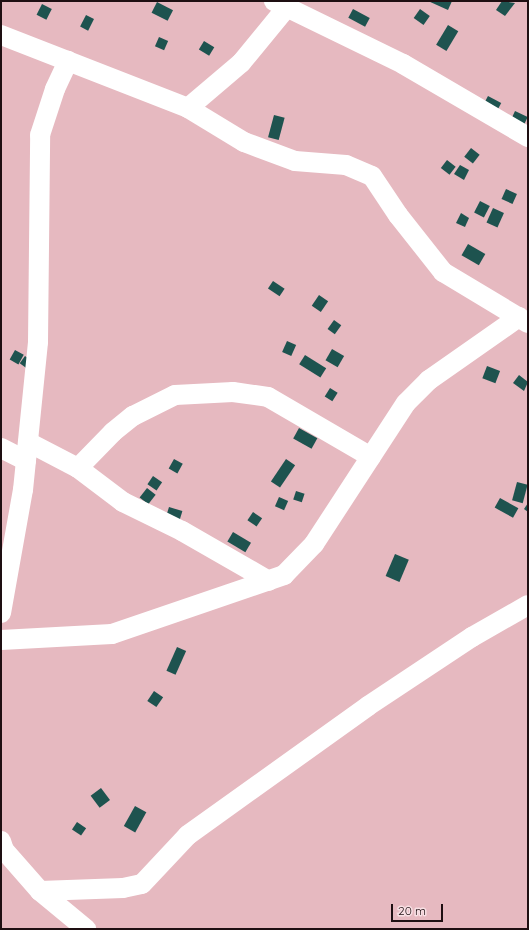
<!DOCTYPE html>
<style>
body{margin:0}
#map{position:relative;width:529px;height:930px;overflow:hidden;background:#e6b9c0;font-family:Quicksand,sans-serif}
div>[style]{position:absolute}
[style*='--x']{left:calc(var(--x)*1px);top:calc(var(--y)*1px);width:calc(var(--w)*1px);rotate:calc(var(--a)*1deg)}
.building>*{inset:0;background:#1e534f;transform-origin:0 0}
.minor>*{height:20px;margin:-10px;padding:0 10px;transform-origin:10px;border-radius:10px;background:#fff}
span{translate:-50% -50%;white-space:nowrap;text-align:center;line-height:1.15;-webkit-text-stroke:4px #f8e0e4;paint-order:stroke}
.frame{position:absolute;inset:0;border:2px solid #1e0f12;pointer-events:none}
.scale{position:absolute;left:391px;top:904px;width:52px;height:18px;box-sizing:border-box;border:2px solid #1e0f12;border-top:0;padding-left:5px;font-size:12px;line-height:14px;white-space:nowrap;color:#1e0f12;-webkit-text-stroke:3px #f8e0e4;paint-order:stroke}
</style>
<div id="map">
<div class="building">
<div style="clip-path:polygon(428px 1px,452px 1px,448px 10px)"></div>
<div style="clip-path:polygon(502px 1px,515px 3px,505px 16px,496px 10px)"></div>
<div style="left:157px;top:2px;width:18px;height:12px;rotate:27deg"></div>
<div style="left:42px;top:4px;width:11px;height:12px;rotate:27deg"></div>
<div style="left:353px;top:9px;width:19px;height:10px;rotate:28deg"></div>
<div style="left:420px;top:9px;width:12px;height:11px;rotate:35deg"></div>
<div style="left:86px;top:15px;width:9px;height:13px;rotate:27deg"></div>
<div style="left:448px;top:25px;width:12px;height:23px;rotate:31deg"></div>
<div style="left:159px;top:37px;width:10px;height:10px;rotate:24deg"></div>
<div style="left:204px;top:41px;width:12px;height:10px;rotate:31deg"></div>
<div style="left:488px;top:96px;width:15px;height:10px;rotate:28deg"></div>
<div style="left:515px;top:111px;width:14px;height:12px;rotate:25deg"></div>
<div style="left:274px;top:115px;width:11px;height:23px;rotate:15deg"></div>
<div style="left:471px;top:148px;width:11px;height:11px;rotate:38deg"></div>
<div style="left:447px;top:160px;width:11px;height:10px;rotate:38deg"></div>
<div style="clip-path:polygon(460px 165px,469px 170px,464px 180px,454px 174px)"></div>
<div style="left:506px;top:189px;width:12px;height:11px;rotate:24deg"></div>
<div style="left:480px;top:201px;width:11px;height:13px;rotate:27deg"></div>
<div style="left:493px;top:208px;width:12px;height:16px;rotate:24deg"></div>
<div style="clip-path:polygon(461px 213px,469px 218px,465px 227px,456px 223px)"></div>
<div style="left:468px;top:244px;width:20px;height:13px;rotate:30deg"></div>
<div style="left:273px;top:281px;width:14px;height:9px;rotate:34deg"></div>
<div style="left:319px;top:295px;width:11px;height:13px;rotate:34deg"></div>
<div style="left:334px;top:320px;width:9px;height:11px;rotate:36deg"></div>
<div style="left:287px;top:341px;width:10px;height:12px;rotate:24deg"></div>
<div style="left:332px;top:349px;width:14px;height:13px;rotate:30deg"></div>
<div style="left:15px;top:350px;width:10px;height:11px;rotate:29deg"></div>
<div style="left:305px;top:355px;width:25px;height:11px;rotate:32deg"></div>
<div style="left:25px;top:356px;width:14px;height:9px;rotate:36deg"></div>
<div style="left:487px;top:366px;width:14px;height:13px;rotate:21deg"></div>
<div style="clip-path:polygon(519px 375px,528px 382px,524px 391px,513px 383px)"></div>
<div style="left:330px;top:388px;width:9px;height:10px;rotate:32deg"></div>
<div style="left:299px;top:428px;width:21px;height:12px;rotate:29deg"></div>
<div style="left:174px;top:459px;width:10px;height:11px;rotate:29deg"></div>
<div style="left:286px;top:459px;width:11px;height:27px;rotate:34deg"></div>
<div style="left:153px;top:476px;width:11px;height:10px;rotate:34deg"></div>
<div style="left:517px;top:482px;width:11px;height:19px;rotate:15deg"></div>
<div style="left:147px;top:488px;width:11px;height:12px;rotate:38deg"></div>
<div style="left:296px;top:491px;width:9px;height:9px;rotate:18deg"></div>
<div style="left:279px;top:497px;width:10px;height:10px;rotate:24deg"></div>
<div style="left:500px;top:498px;width:21px;height:11px;rotate:29deg"></div>
<div style="clip-path:polygon(528px 503px,528px 512px,524px 509px)"></div>
<div style="left:169px;top:507px;width:14px;height:9px;rotate:17deg"></div>
<div style="left:253px;top:512px;width:11px;height:10px;rotate:34deg"></div>
<div style="left:233px;top:532px;width:21px;height:11px;rotate:31deg"></div>
<div style="left:395px;top:554px;width:15px;height:24px;rotate:23deg"></div>
<div style="left:177px;top:647px;width:10px;height:26px;rotate:24deg"></div>
<div style="left:154px;top:691px;width:11px;height:12px;rotate:34deg"></div>
<div style="left:101px;top:788px;width:15px;height:13px;rotate:53deg"></div>
<div style="left:135px;top:806px;width:13px;height:23px;rotate:29deg"></div>
<div style="left:77px;top:822px;width:11px;height:9px;rotate:34deg"></div>
</div>
<div class="minor">
<div style="--x:274;--y:1;--w:144;--a:26"></div>
<div style="--x:403;--y:64;--w:145;--a:30.3"></div>
<div style="--x:1;--y:35;--w:201;--a:21.3"></div>
<div style="--x:188;--y:108;--w:66;--a:31.3"></div>
<div style="--x:244;--y:142;--w:54;--a:20.4"></div>
<div style="--x:295;--y:161;--w:51;--a:4.5"></div>
<div style="--x:346;--y:165;--w:28;--a:23"></div>
<div style="--x:372;--y:176;--w:47;--a:56.3"></div>
<div style="--x:398;--y:215;--w:73;--a:51.7"></div>
<div style="--x:443;--y:272;--w:99;--a:31"></div>
<div style="--x:188;--y:108;--w:70;--a:-40.3"></div>
<div style="--x:241;--y:63;--w:72;--a:-50.6"></div>
<div style="--x:28;--y:442;--w:56;--a:27.5"></div>
<div style="--x:78;--y:468;--w:56;--a:37.1"></div>
<div style="--x:123;--y:502;--w:66;--a:26.2"></div>
<div style="--x:182;--y:531;--w:100;--a:29.9"></div>
<div style="--x:1;--y:448;--w:28;--a:27"></div>
<div style="--x:78;--y:468;--w:50;--a:-45.8"></div>
<div style="--x:113;--y:432;--w:26;--a:-39"></div>
<div style="--x:133;--y:416;--w:47;--a:-26.6"></div>
<div style="--x:175;--y:395;--w:58;--a:-3"></div>
<div style="--x:233;--y:392;--w:35;--a:8"></div>
<div style="--x:268;--y:397;--w:119;--a:30.2"></div>
<div style="--x:1;--y:613;--w:125;--a:-79.9"></div>
<div style="--x:23;--y:490;--w:149;--a:-84.2"></div>
<div style="--x:38;--y:342;--w:207;--a:-89.4"></div>
<div style="--x:40;--y:135;--w:48;--a:-71.9"></div>
<div style="--x:55;--y:89;--w:31;--a:-65"></div>
<div style="--x:1;--y:640;--w:111;--a:-3.1"></div>
<div style="--x:112;--y:634;--w:182;--a:-18.9"></div>
<div style="--x:284;--y:575;--w:43;--a:-45.9"></div>
<div style="--x:314;--y:544;--w:168;--a:-56.9"></div>
<div style="--x:406;--y:403;--w:33;--a:-45"></div>
<div style="--x:429;--y:380;--w:110;--a:-35"></div>
<div style="--x:1;--y:841;--w:9;--a:72"></div>
<div style="--x:4;--y:850;--w:55;--a:48.7"></div>
<div style="--x:40;--y:891;--w:60;--a:39.6"></div>
<div style="--x:40;--y:891;--w:83;--a:-2.1"></div>
<div style="--x:123;--y:888;--w:19;--a:-12"></div>
<div style="--x:142;--y:884;--w:67;--a:-46.8"></div>
<div style="--x:188;--y:835;--w:221;--a:-35.6"></div>
<div style="--x:368;--y:706;--w:125;--a:-33.6"></div>
<div style="--x:472;--y:637;--w:64;--a:-29.7"></div>
</div>
<div class="frame"></div>
<div class="scale">20 m</div>
</div>
